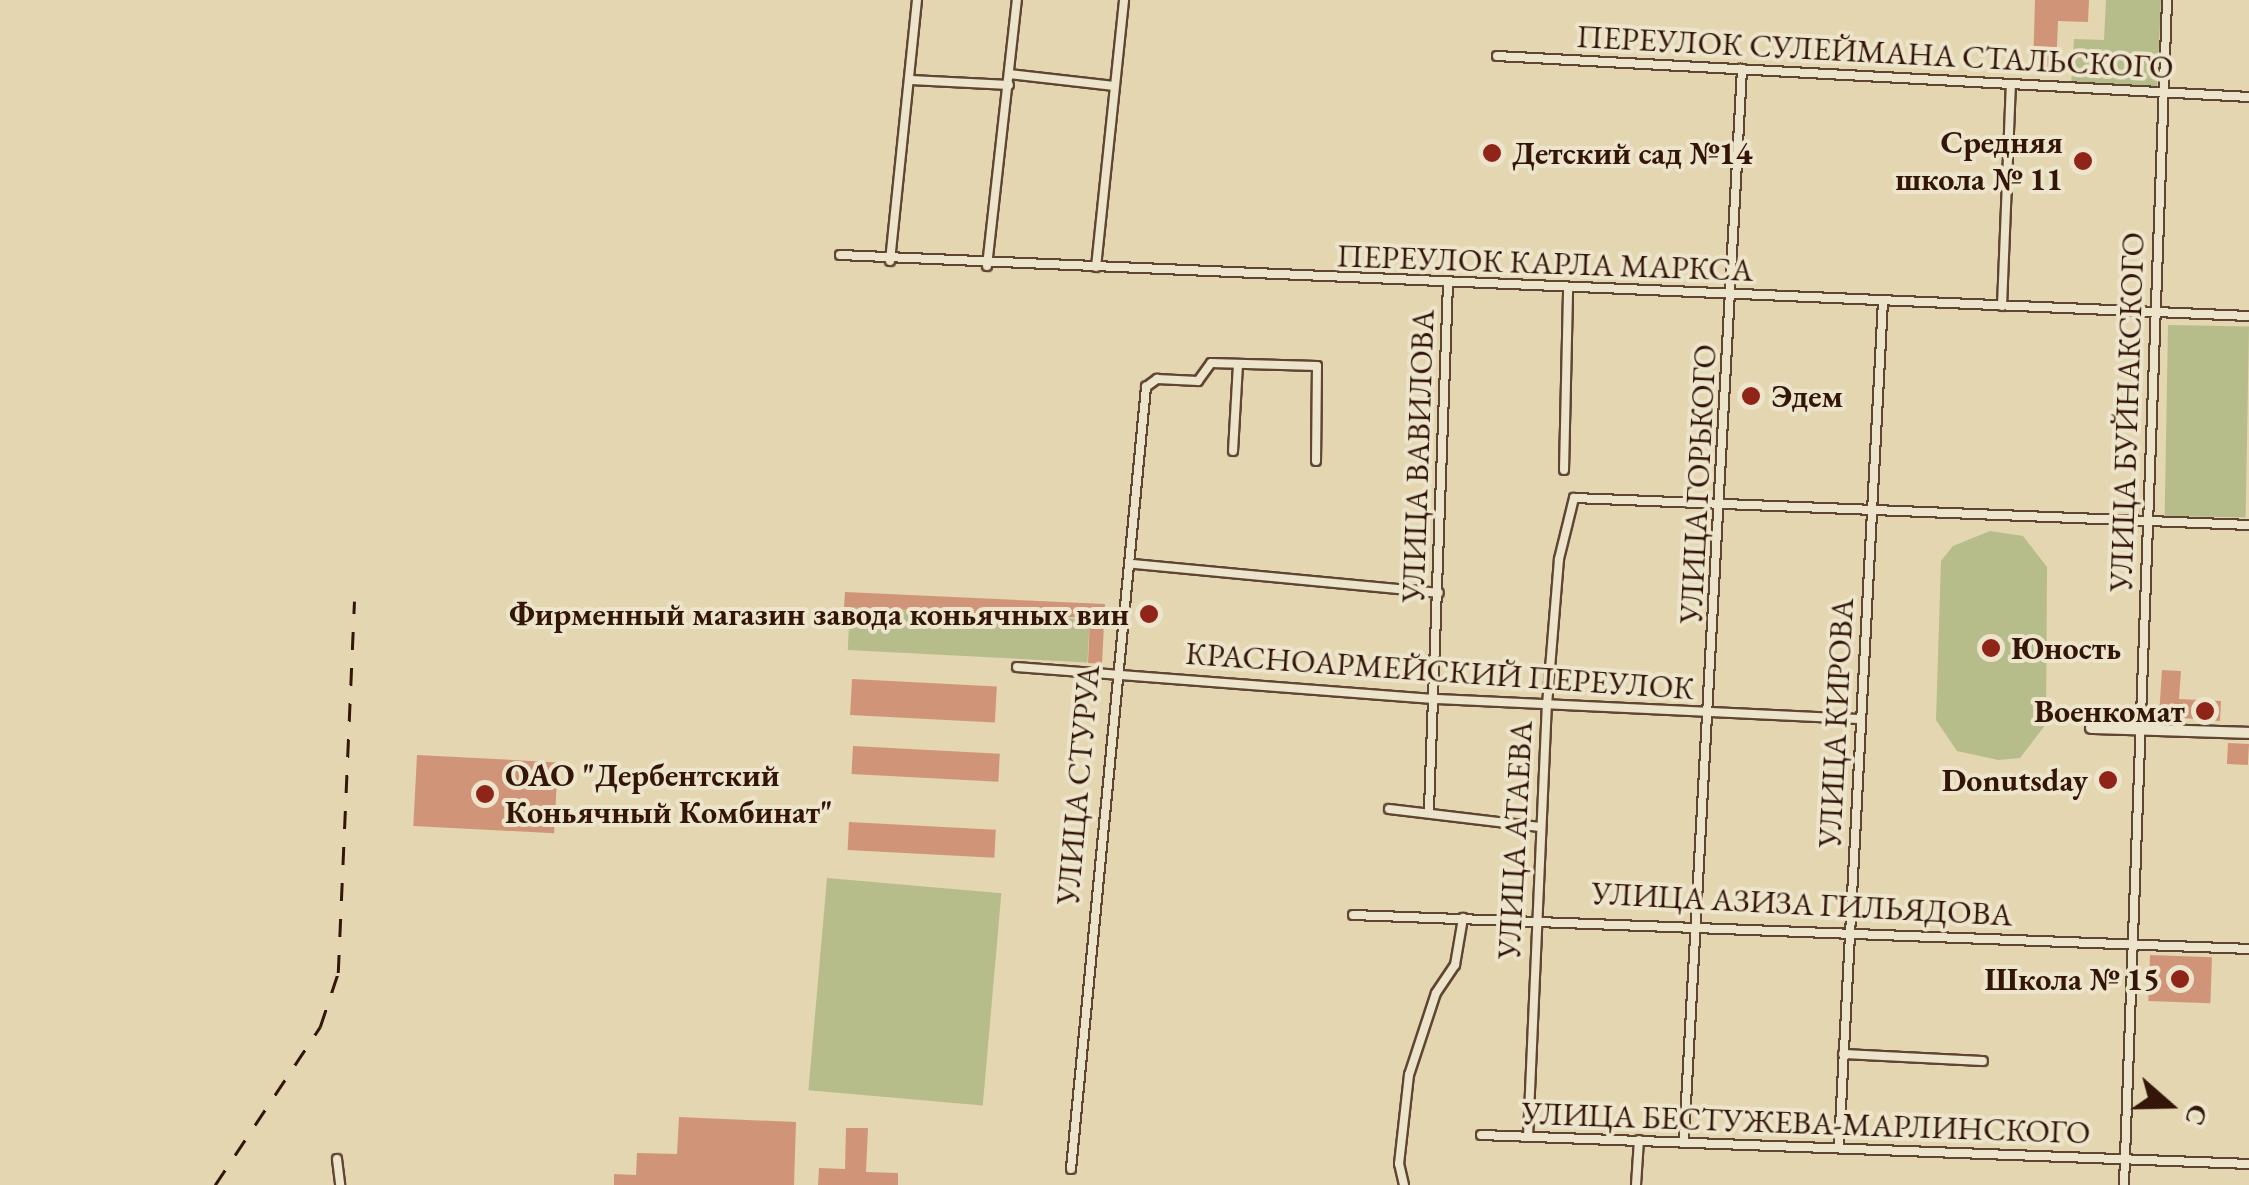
<!DOCTYPE html>
<meta charset="utf-8">
<style>
body{margin:0}
#map{position:relative;width:2249px;height:1185px;overflow:hidden;background:#e4d6b0;font-family:"EB Garamond",serif}
div>[style]{position:absolute}
[style*='--x']{left:calc(var(--x)*1px);top:calc(var(--y)*1px);width:calc(var(--w)*1px);rotate:calc(var(--a)*1deg)}
.green>*{inset:0;background:#b6bd8a;transform-origin:0 0}
.building>*{inset:0;background:#d09578;transform-origin:0 0}
.roads{filter:drop-shadow(2px 0 #604632) drop-shadow(-2px 0 #604632) drop-shadow(0 2px #604632) drop-shadow(0 -2px #604632)}
.minor>*{height:8px;margin:-4px;padding:0 4px;transform-origin:4px;border-radius:4px;background:#ede4cc}
.tertiary>*{height:10px;margin:-5px;padding:0 5px;transform-origin:5px;border-radius:5px;background:#ede4cc}
.rail>*{height:2.5px;margin-top:-1.25px;transform-origin:0;background:repeating-linear-gradient(90deg,#341608 0 18px,transparent 0 36px)}
.dots>*{width:28px;height:28px;translate:-50% -50%;box-sizing:border-box;border:5px solid #ede4cc;border-radius:50%}
span{translate:-50% -50%;white-space:nowrap;text-align:center;line-height:1.15;-webkit-text-stroke:8px #ede4cc;paint-order:stroke}
.street-label{font-size:32px;color:#341608}
.poi-label{font-size:32px;color:#341608;font-weight:700}
.right{translate:-100% -50%;text-align:right}
.left{translate:0 -50%;text-align:left}
.north{position:absolute;left:2119px;top:1055px;width:100px;height:100px;-webkit-text-stroke:8px #ede4cc;paint-order:stroke;rotate:110deg;font-size:28px;font-weight:700;line-height:40px;text-align:center;color:#341608}
.north::after{content:'';display:block;margin:auto;width:35px;height:45px;background:#341608;clip-path:polygon(50% 0,100% 100%,50% 72%,0 100%)}
</style>
<div id="map">
<div class="green">
<div style="clip-path:polygon(2106px 0,2161px 0,2157px 90px,2071px 86px,2074px 39px,2104px 40px)"></div>
<div style="left:2168px;top:325px;width:81px;height:191px;rotate:1deg"></div>
<div style="clip-path:polygon(1990px 531px,2023px 536px,2047px 567px,2046px 724px,2020px 758px,1998px 760px,1957px 751px,1936px 720px,1941px 561px,1953px 546px)"></div>
<div style="left:850px;top:607px;width:240px;height:43px;rotate:3deg"></div>
<div style="left:827px;top:878px;width:175px;height:213px;rotate:5deg"></div>
</div>
<div class="building">
<div style="clip-path:polygon(2035px 0,2089px 0,2088px 22px,2058px 21px,2056px 70px,2033px 69px)"></div>
<div style="clip-path:polygon(845px 592px,1105px 604px,1102px 664px,1088px 663px,1090px 618px,844px 607px)"></div>
<div style="clip-path:polygon(2162px 670px,2181px 671px,2179px 699px,2221px 701px,2220px 721px,2159px 716px)"></div>
<div style="left:852px;top:679px;width:145px;height:36px;rotate:3deg"></div>
<div style="left:2228px;top:743px;width:21px;height:21px;rotate:3deg"></div>
<div style="left:853px;top:746px;width:147px;height:28px;rotate:3deg"></div>
<div style="left:417px;top:755px;width:141px;height:71px;rotate:3deg"></div>
<div style="left:849px;top:822px;width:147px;height:28px;rotate:3deg"></div>
<div style="left:2150px;top:955px;width:62px;height:46px;rotate:2deg"></div>
<div style="clip-path:polygon(679px 1117px,796px 1122px,794px 1185px,614px 1185px,614px 1174px,636px 1175px,637px 1153px,677px 1154px)"></div>
<div style="clip-path:polygon(846px 1128px,868px 1128px,866px 1172px,898px 1173px,898px 1185px,818px 1185px,819px 1168px,845px 1169px)"></div>
</div>
<div class="roads">
<div class="minor">
<div style="--x:1497;--y:56;--w:753;--a:3.12"></div>
<div style="--x:1009;--y:74;--w:106;--a:6.5"></div>
<div style="--x:911;--y:80;--w:98;--a:2.9"></div>
<div style="--x:840;--y:255;--w:1410;--a:2.48"></div>
<div style="--x:890;--y:261;--w:262;--a:-84.1"></div>
<div style="--x:987;--y:266;--w:268;--a:-83.6"></div>
<div style="--x:1096;--y:267;--w:268;--a:-84"></div>
<div style="--x:2002;--y:306;--w:222;--a:-87.7"></div>
<div style="--x:1233;--y:451;--w:87;--a:-86.7"></div>
<div style="--x:1564;--y:470;--w:181;--a:-88.7"></div>
<div style="--x:1134;--y:564;--w:306;--a:5.4"></div>
<div style="--x:1017;--y:667;--w:420;--a:4.4"></div>
<div style="--x:1436;--y:699;--w:424;--a:2.7"></div>
<div style="--x:1389;--y:809;--w:152;--a:6.8"></div>
<div style="--x:1429;--y:809;--w:525;--a:-87.93"></div>
<div style="--x:1353;--y:915;--w:897;--a:2.17"></div>
<div style="--x:1843;--y:1054;--w:140;--a:2.9"></div>
<div style="--x:1481;--y:1135;--w:769;--a:2.16"></div>
<div style="--x:1528;--y:1137;--w:432;--a:-87.5"></div>
<div style="--x:1547;--y:705;--w:146;--a:-85.3"></div>
<div style="--x:1559;--y:559;--w:63;--a:-76.2"></div>
<div style="--x:1574;--y:498;--w:676;--a:2.29"></div>
<div style="--x:1684;--y:1140;--w:1073;--a:-86.9"></div>
<div style="--x:1839;--y:1146;--w:845;--a:-87.02"></div>
<div style="--x:337;--y:1159;--w:26;--a:83"></div>
<div style="--x:1071;--y:1169;--w:786;--a:-84.52"></div>
<div style="--x:1146;--y:387;--w:14;--a:-36"></div>
<div style="--x:1157;--y:379;--w:41;--a:2.8"></div>
<div style="--x:1198;--y:381;--w:22;--a:-54"></div>
<div style="--x:1211;--y:363;--w:106;--a:1.6"></div>
<div style="--x:1317;--y:366;--w:95;--a:90.6"></div>
<div style="--x:1404;--y:1185;--w:22;--a:-103"></div>
<div style="--x:1399;--y:1164;--w:90;--a:-83.6"></div>
<div style="--x:1409;--y:1075;--w:86;--a:-71.8"></div>
<div style="--x:1436;--y:993;--w:34;--a:-56"></div>
<div style="--x:1455;--y:965;--w:48;--a:-80.3"></div>
<div style="--x:1636;--y:1185;--w:45;--a:-86.2"></div>
<div style="--x:2124;--y:1185;--w:1186;--a:-87.92"></div>
</div>
<div class="tertiary">
<div style="--x:2091;--y:728;--w:158;--a:1.8"></div>
</div>
</div>
<div class="rail">
<div style="--x:215;--y:1185;--w:190;--a:-56.4"></div>
<div style="--x:320;--y:1027;--w:57;--a:-71.6"></div>
<div style="--x:338;--y:973;--w:372;--a:-87.5"></div>
</div>
<div class="dots">
<div style="left:1492px;top:153px;background:#8f2418"></div>
<div style="left:2083px;top:161px;background:#8f2418"></div>
<div style="left:1751px;top:396px;background:#8f2418"></div>
<div style="left:1149px;top:614px;background:#8f2418"></div>
<div style="left:1991px;top:648px;background:#8f2418"></div>
<div style="left:2205px;top:711px;background:#8f2418"></div>
<div style="left:2108px;top:780px;background:#8f2418"></div>
<div style="left:485px;top:794px;background:#8f2418"></div>
<div style="left:2180px;top:979px;background:#8f2418"></div>
</div>
<div class="street-label">
<span style="left:1875px;top:52px;rotate:3deg">ПЕРЕУЛОК СУЛЕЙМАНА СТАЛЬСКОГО</span>
<span style="left:1545px;top:263px;rotate:2deg">ПЕРЕУЛОК КАРЛА МАРКСА</span>
<span style="left:2127px;top:412px;rotate:-88deg">УЛИЦА БУЙНАКСКОГО</span>
<span style="left:1418px;top:456px;rotate:-88deg">УЛИЦА ВАВИЛОВА</span>
<span style="left:1698px;top:484px;rotate:-87deg">УЛИЦА ГОРЬКОГО</span>
<span style="left:1440px;top:671px;rotate:4deg">КРАСНОАРМЕЙСКИЙ ПЕРЕУЛОК</span>
<span style="left:1836px;top:723px;rotate:-87deg">УЛИЦА КИРОВА</span>
<span style="left:1078px;top:785px;rotate:-85deg">УЛИЦА СТУРУА</span>
<span style="left:1515px;top:840px;rotate:-87deg">УЛИЦА АТАЕВА</span>
<span style="left:1802px;top:904px;rotate:3deg">УЛИЦА АЗИЗА ГИЛЬЯДОВА</span>
<span style="left:1806px;top:1123px;rotate:2deg">УЛИЦА БЕСТУЖЕВА-МАРЛИНСКОГО</span>
</div>
<div class="poi-label">
<span class="right" style="left:2063px;top:161px">Средняя<br>школа № 11</span>
<span class="left" style="left:1512px;top:153px">Детский сад №14</span>
<span class="left" style="left:1771px;top:396px">Эдем</span>
<span class="right" style="left:1129px;top:614px">Фирменный магазин завода коньячных вин</span>
<span class="left" style="left:2011px;top:648px">Юность</span>
<span class="right" style="left:2185px;top:711px">Военкомат</span>
<span class="left" style="left:505px;top:794px">ОАО "Дербентский<br>Коньячный Комбинат"</span>
<span class="right" style="left:2088px;top:780px">Donutsday</span>
<span class="right" style="left:2160px;top:979px">Школа № 15</span>
</div>
<div class="north">С</div>
</div>
